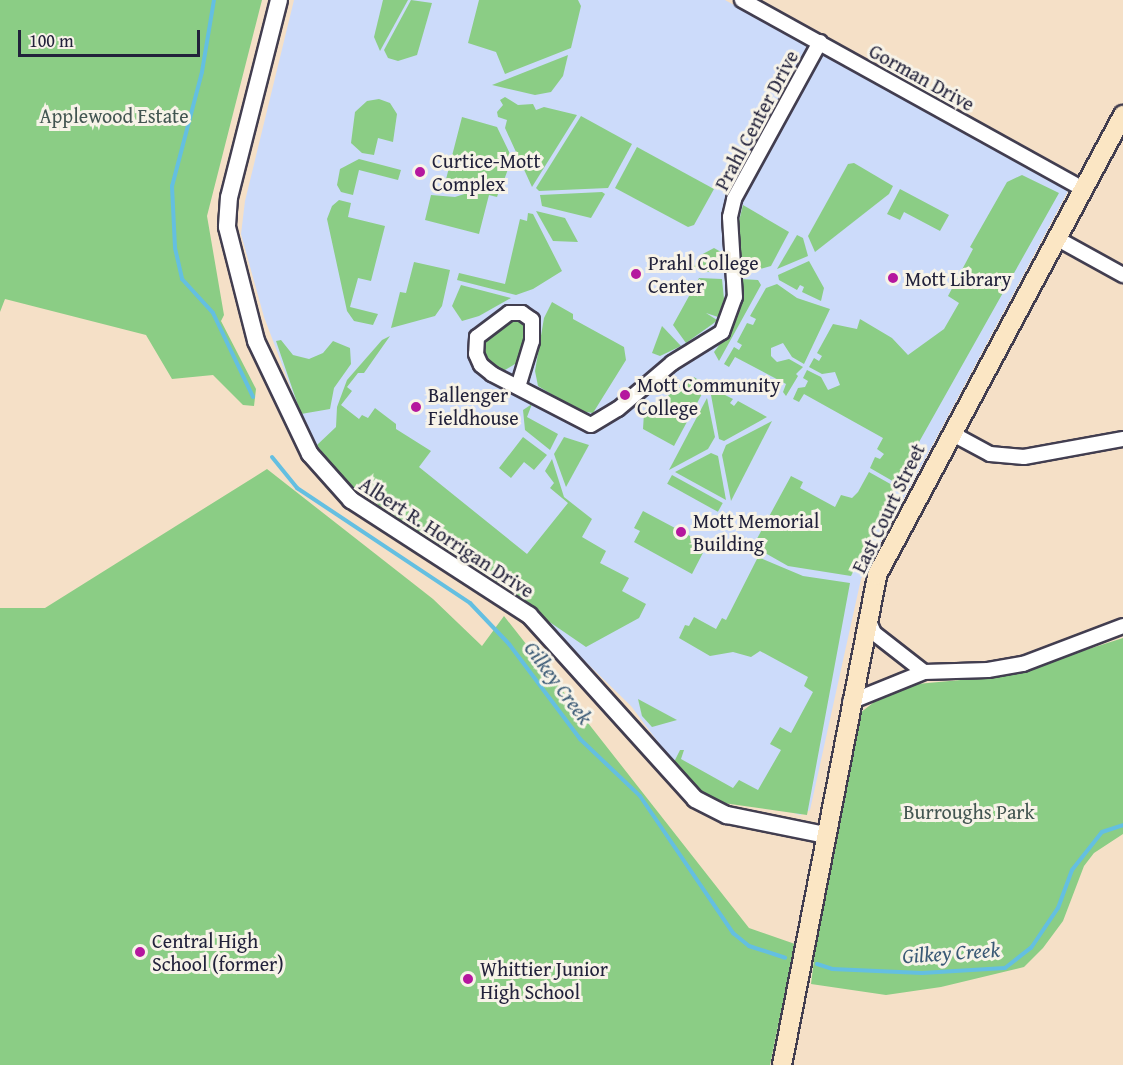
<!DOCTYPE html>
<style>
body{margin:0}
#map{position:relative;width:1123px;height:1065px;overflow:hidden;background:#f5e0c7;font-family:"Gentium Book Plus",serif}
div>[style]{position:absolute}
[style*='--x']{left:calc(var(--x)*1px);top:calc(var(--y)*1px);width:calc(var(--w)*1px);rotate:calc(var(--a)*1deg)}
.built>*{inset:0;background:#ccdbfa}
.green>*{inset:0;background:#8bcd85;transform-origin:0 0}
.stream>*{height:4px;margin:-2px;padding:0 2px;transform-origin:2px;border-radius:2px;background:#64bfe1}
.roads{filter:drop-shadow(2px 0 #423e50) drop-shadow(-2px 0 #423e50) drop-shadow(0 2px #423e50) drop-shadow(0 -2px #423e50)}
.minor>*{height:14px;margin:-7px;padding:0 7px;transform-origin:7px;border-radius:7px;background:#fff}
.tertiary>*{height:16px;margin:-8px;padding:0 8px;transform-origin:8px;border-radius:8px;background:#fff}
.secondary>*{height:18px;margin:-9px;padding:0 9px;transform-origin:9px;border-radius:9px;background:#fbe6c4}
.dots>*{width:16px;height:16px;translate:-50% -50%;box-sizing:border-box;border:3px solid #f7f3e8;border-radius:50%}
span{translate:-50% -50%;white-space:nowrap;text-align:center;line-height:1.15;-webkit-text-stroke:6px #f7f3e8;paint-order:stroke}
.street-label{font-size:20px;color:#22223b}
.park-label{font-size:20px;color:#425551}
.poi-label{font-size:20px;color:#22223b}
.left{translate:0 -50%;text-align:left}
.water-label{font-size:21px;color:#395975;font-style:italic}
.scale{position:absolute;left:18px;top:30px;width:182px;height:27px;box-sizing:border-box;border:3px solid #22223b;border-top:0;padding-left:8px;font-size:18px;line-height:21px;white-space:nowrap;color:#22223b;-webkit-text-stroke:4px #f7f3e8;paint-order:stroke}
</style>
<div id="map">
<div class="built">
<div style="clip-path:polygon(294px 0,725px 0,1068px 191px,861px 579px,810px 810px,800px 815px,682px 774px,631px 706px,521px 599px,342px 480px,308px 433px,264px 317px,241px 234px,245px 201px)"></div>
</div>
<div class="green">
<div style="clip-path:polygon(0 0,262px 0,207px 216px,224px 315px,221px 321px,256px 389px,254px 406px,243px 405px,213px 375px,172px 379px,146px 335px,5px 299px,0 312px)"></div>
<div style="clip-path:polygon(383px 0,408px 0,380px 51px,374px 37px)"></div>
<div style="clip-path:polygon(411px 0,432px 3px,417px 55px,398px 61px,388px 58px,384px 50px)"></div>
<div style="clip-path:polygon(479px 0,578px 0,581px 6px,571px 48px,505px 74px,496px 52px,468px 43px)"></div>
<div style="clip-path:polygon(568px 55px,563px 76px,551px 92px,535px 95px,492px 85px)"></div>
<div style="clip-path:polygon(505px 97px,518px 105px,533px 104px,536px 110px,544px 107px,577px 115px,532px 187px,505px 128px,507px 120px,498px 117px,497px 112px,503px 105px,500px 100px)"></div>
<div style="clip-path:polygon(379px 99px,390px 103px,397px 114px,393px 142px,378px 138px,374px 155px,362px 153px,351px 143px,355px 112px,367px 101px)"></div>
<div style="clip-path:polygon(581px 116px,632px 144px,608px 188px,539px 191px,536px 188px)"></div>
<div style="clip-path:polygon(462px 117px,497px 127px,512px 158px,503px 183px,483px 183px,451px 193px,444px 187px)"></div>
<div style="clip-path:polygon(637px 147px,714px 189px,694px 225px,688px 227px,615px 188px)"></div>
<div style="clip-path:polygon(359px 159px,401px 170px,398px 180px,359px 170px,353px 195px,341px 192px,337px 185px,340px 169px)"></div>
<div style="clip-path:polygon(854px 163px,893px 186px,889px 194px,815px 252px,808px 236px,848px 164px)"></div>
<div style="clip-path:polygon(1022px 175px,1059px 193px,896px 483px,870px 468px,875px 457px,880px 459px,884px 454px,877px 449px,883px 438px,804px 394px,799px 402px,793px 399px,798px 388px,805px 387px,808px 381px,803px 378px,807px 370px,821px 377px,828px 390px,840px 385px,835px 372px,822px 374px,809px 367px,814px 358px,819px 361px,822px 356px,817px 353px,833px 324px,857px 329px,860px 319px,892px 338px,908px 355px,944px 329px,959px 303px,948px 296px,973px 249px,970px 247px,1007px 182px)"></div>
<div style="clip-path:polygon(486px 187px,499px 191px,497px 197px,489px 195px,479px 234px,425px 220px,431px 195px,455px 197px)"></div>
<div style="clip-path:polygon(900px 189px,949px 215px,940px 231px,904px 212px,900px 220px,887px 214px)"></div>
<div style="clip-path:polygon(602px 192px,605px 194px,591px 218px,542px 206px,540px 195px)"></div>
<div style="clip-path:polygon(339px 200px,351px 203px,348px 217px,385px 226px,371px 281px,358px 278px,350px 307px,378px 314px,373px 325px,354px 321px,347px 311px,327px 219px,332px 206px)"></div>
<div style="clip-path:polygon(743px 205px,789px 232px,771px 266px,760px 269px,738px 258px,738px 225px)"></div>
<div style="clip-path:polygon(536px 211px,565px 218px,578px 242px,553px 241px)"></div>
<div style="clip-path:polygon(528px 213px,533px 214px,562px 271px,533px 289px,516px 295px,457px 280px,459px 273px,505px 284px,520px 219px,527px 221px)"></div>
<div style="clip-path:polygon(797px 235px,803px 238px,808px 256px,777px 269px)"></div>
<div style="clip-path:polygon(714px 248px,721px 252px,722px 272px,702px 272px,694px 267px,699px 256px)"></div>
<div style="clip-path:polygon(809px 261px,824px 288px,821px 301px,802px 292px,804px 287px,800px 285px,797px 290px,779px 280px,778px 275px)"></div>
<div style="clip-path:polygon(414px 262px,450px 270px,442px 306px,435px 316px,391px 328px,400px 292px,406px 293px)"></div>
<div style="clip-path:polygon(699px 278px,722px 279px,724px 299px,718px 317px,706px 313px,717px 320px,714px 323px,686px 343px,673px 325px)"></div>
<div style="clip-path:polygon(741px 279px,758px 280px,761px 285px,719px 361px,714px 352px,732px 328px,739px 311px)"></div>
<div style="clip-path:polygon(777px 284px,797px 298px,830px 309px,804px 364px,792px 357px,783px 343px,771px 348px,771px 356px,777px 362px,789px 359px,803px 367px,796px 374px,798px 376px,786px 396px,783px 392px,786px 384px,735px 357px,729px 367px,724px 364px,734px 347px,739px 350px,742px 345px,737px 342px,747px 323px,753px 325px,756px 319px,750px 316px,766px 288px)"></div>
<div style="clip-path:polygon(461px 285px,511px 298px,479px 316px,462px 321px,452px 306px)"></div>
<div style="clip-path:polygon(552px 302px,573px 314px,573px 319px,624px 347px,626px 360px,593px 413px,579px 411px,538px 386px,535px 371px,544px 318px)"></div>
<div style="clip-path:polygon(516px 318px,528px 329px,520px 361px,505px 370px,490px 366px,481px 354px,483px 338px)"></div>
<div style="clip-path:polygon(662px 326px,681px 346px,660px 356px,652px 353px)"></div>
<div style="clip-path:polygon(390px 336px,364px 373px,358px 373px,347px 387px,352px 391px,341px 405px,359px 419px,362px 415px,368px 418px,375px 408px,396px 424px,396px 429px,431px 451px,419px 467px,527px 554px,568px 503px,550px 488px,554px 483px,545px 471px,552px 459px,564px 497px,592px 519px,582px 537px,606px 551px,600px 563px,629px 578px,622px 591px,646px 604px,639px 618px,586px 647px,342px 480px,317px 445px,336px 427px,337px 407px,347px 380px,382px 340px)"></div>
<div style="clip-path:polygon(281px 340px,293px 355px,309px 359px,323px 353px,333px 341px,350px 348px,351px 364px,334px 388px,330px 409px,301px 414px,276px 341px)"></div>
<div style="clip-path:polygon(694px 377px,700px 381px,703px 392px,674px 446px,643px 429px,644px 413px)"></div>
<div style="clip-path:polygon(717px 391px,733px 399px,730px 403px,734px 406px,738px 401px,767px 417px,724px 441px,719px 439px,711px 395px)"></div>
<div style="clip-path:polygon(707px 398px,715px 437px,708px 449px,669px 470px)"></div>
<div style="clip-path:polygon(532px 404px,527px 417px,558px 434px,550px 450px,525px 430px,523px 410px)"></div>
<div style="clip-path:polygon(772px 421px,731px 501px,722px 455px,726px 445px)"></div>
<div style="clip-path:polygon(523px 437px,547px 455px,534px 470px,524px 462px,511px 478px,499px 468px)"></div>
<div style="clip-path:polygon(564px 437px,589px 445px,566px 487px,554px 454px)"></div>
<div style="clip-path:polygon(711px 453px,718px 456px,726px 500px,675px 472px)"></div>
<div style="clip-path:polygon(267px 469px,433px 599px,482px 646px,504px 616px,749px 928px,795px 944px,770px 1065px,0 1065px,0 608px,45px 608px)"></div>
<div style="clip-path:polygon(869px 472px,894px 486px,894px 491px,851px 576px,788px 566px,753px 546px,791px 476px,803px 482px,800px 488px,835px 507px,841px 495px,852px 498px,858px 492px)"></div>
<div style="left:672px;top:475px;width:58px;height:10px;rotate:29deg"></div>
<div style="clip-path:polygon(643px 511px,707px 545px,692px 574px,634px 542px,640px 531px,634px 528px)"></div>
<div style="clip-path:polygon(758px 557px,803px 576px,850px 583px,807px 815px,723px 803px,700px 793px,674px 770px,674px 762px,680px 750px,684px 750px,681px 759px,733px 788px,739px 780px,758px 790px,781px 750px,770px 744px,780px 727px,791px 733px,813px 692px,804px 686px,808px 677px,760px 651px,751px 657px,733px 652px,710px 656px,679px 638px,685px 625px,689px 626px,694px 617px,716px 629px,722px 618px,726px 620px)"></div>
<div style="clip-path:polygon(1123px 638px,1123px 834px,1094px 853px,1084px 866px,1063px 921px,1043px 948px,1024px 967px,941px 987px,886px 995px,811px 984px,817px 935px,860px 713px,878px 699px,917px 684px,1004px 676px)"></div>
<div style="clip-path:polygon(638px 699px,677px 720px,652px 727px,642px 716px)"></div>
</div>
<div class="stream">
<div style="--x:214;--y:0;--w:73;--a:99.5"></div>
<div style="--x:202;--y:72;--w:118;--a:104.7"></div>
<div style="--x:172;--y:186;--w:62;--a:87.2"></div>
<div style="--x:175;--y:248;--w:32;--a:77"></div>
<div style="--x:182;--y:279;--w:46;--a:47.6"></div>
<div style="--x:213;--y:313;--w:93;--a:64.5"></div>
<div style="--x:272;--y:457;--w:40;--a:51"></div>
<div style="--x:297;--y:488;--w:208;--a:33.6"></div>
<div style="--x:470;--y:603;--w:57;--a:46.4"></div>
<div style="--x:509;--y:644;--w:119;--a:53.2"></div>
<div style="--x:580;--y:739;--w:83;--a:43.5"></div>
<div style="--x:640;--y:796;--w:166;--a:55.8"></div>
<div style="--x:733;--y:933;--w:21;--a:39"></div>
<div style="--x:749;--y:946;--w:38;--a:18"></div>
<div style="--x:817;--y:964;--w:16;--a:18"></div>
<div style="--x:832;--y:969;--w:90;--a:2.5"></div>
<div style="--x:922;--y:973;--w:83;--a:-3.4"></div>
<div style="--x:1005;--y:968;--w:33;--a:-38"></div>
<div style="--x:1031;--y:948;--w:48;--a:-56"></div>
<div style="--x:1058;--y:908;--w:40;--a:-69.8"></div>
<div style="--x:1072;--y:870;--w:48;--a:-51.7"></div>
<div style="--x:1102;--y:832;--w:22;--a:-18"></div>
</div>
<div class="roads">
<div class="minor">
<div style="--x:742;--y:0;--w:390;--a:29"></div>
<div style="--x:1056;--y:238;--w:77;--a:28.9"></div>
<div style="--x:518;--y:387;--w:48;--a:-73.1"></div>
<div style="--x:532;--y:341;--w:21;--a:-90"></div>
<div style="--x:532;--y:320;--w:12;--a:-145"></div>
<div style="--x:522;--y:313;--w:13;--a:180"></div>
<div style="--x:509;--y:313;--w:40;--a:143"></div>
<div style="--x:477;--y:337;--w:17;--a:93"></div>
<div style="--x:476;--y:354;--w:12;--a:66"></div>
<div style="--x:481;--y:365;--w:14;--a:39"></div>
<div style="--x:492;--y:374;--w:111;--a:27.3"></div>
<div style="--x:591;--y:425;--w:31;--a:-31"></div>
<div style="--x:618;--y:409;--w:71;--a:-40.4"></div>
<div style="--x:672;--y:363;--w:59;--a:-31.8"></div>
<div style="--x:722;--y:332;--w:37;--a:-70"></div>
<div style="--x:735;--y:297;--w:80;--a:-93.6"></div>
<div style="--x:730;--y:217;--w:18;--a:-77"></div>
<div style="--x:734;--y:199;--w:179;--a:-61.3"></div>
<div style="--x:951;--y:433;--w:44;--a:28.3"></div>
<div style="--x:990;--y:454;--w:34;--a:5"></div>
<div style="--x:1024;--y:457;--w:101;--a:-10.3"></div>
<div style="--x:868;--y:619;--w:15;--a:67"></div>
<div style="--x:874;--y:633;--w:63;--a:38"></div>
<div style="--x:850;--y:702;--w:80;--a:-22.1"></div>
<div style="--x:924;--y:672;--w:64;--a:-1.8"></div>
<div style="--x:988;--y:670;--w:36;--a:-10"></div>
<div style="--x:1023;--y:664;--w:107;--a:-20.8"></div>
</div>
<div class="tertiary">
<div style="--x:279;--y:0;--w:203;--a:104.2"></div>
<div style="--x:229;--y:197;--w:30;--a:94"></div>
<div style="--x:227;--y:227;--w:118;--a:75.7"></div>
<div style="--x:256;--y:341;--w:125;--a:64.5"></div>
<div style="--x:310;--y:454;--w:62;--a:48.3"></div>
<div style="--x:351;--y:500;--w:212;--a:32.9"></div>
<div style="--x:529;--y:615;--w:248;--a:47.9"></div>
<div style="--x:695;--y:799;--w:36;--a:27"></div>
<div style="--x:727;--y:815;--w:100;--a:11.5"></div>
</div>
<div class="secondary">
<div style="--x:782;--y:1065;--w:499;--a:-79"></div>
<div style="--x:877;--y:575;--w:522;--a:-61.86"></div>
</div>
</div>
<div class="dots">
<div style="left:420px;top:172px;background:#b5179e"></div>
<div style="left:636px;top:274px;background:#b5179e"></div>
<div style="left:893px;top:278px;background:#b5179e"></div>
<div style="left:625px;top:395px;background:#b5179e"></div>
<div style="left:416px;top:407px;background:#b5179e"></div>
<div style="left:681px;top:532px;background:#b5179e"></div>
<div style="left:140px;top:952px;background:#b5179e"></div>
<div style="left:468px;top:979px;background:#b5179e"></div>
</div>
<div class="street-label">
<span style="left:922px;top:77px;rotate:29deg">Gorman Drive</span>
<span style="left:756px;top:120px;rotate:-62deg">Prahl Center Drive</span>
<span style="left:888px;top:508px;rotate:-64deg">East Court Street</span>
<span style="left:447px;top:537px;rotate:33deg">Albert R. Horrigan Drive</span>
</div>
<div class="park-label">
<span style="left:114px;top:115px">Applewood Estate</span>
<span style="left:969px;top:811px">Burroughs Park</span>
</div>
<div class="poi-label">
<span class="left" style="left:432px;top:172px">Curtice-Mott<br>Complex</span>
<span class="left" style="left:648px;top:274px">Prahl College<br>Center</span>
<span class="left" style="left:905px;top:278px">Mott Library</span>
<span class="left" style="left:637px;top:396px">Mott Community<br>College</span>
<span class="left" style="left:428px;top:406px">Ballenger<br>Fieldhouse</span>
<span class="left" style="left:693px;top:532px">Mott Memorial<br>Building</span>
<span class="left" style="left:152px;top:952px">Central High<br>School (former)</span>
<span class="left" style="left:480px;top:980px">Whittier Junior<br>High School</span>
</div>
<div class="water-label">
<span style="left:558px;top:683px;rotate:53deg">Gilkey Creek</span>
<span style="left:951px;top:953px;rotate:-4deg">Gilkey Creek</span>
</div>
<div class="scale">100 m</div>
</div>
